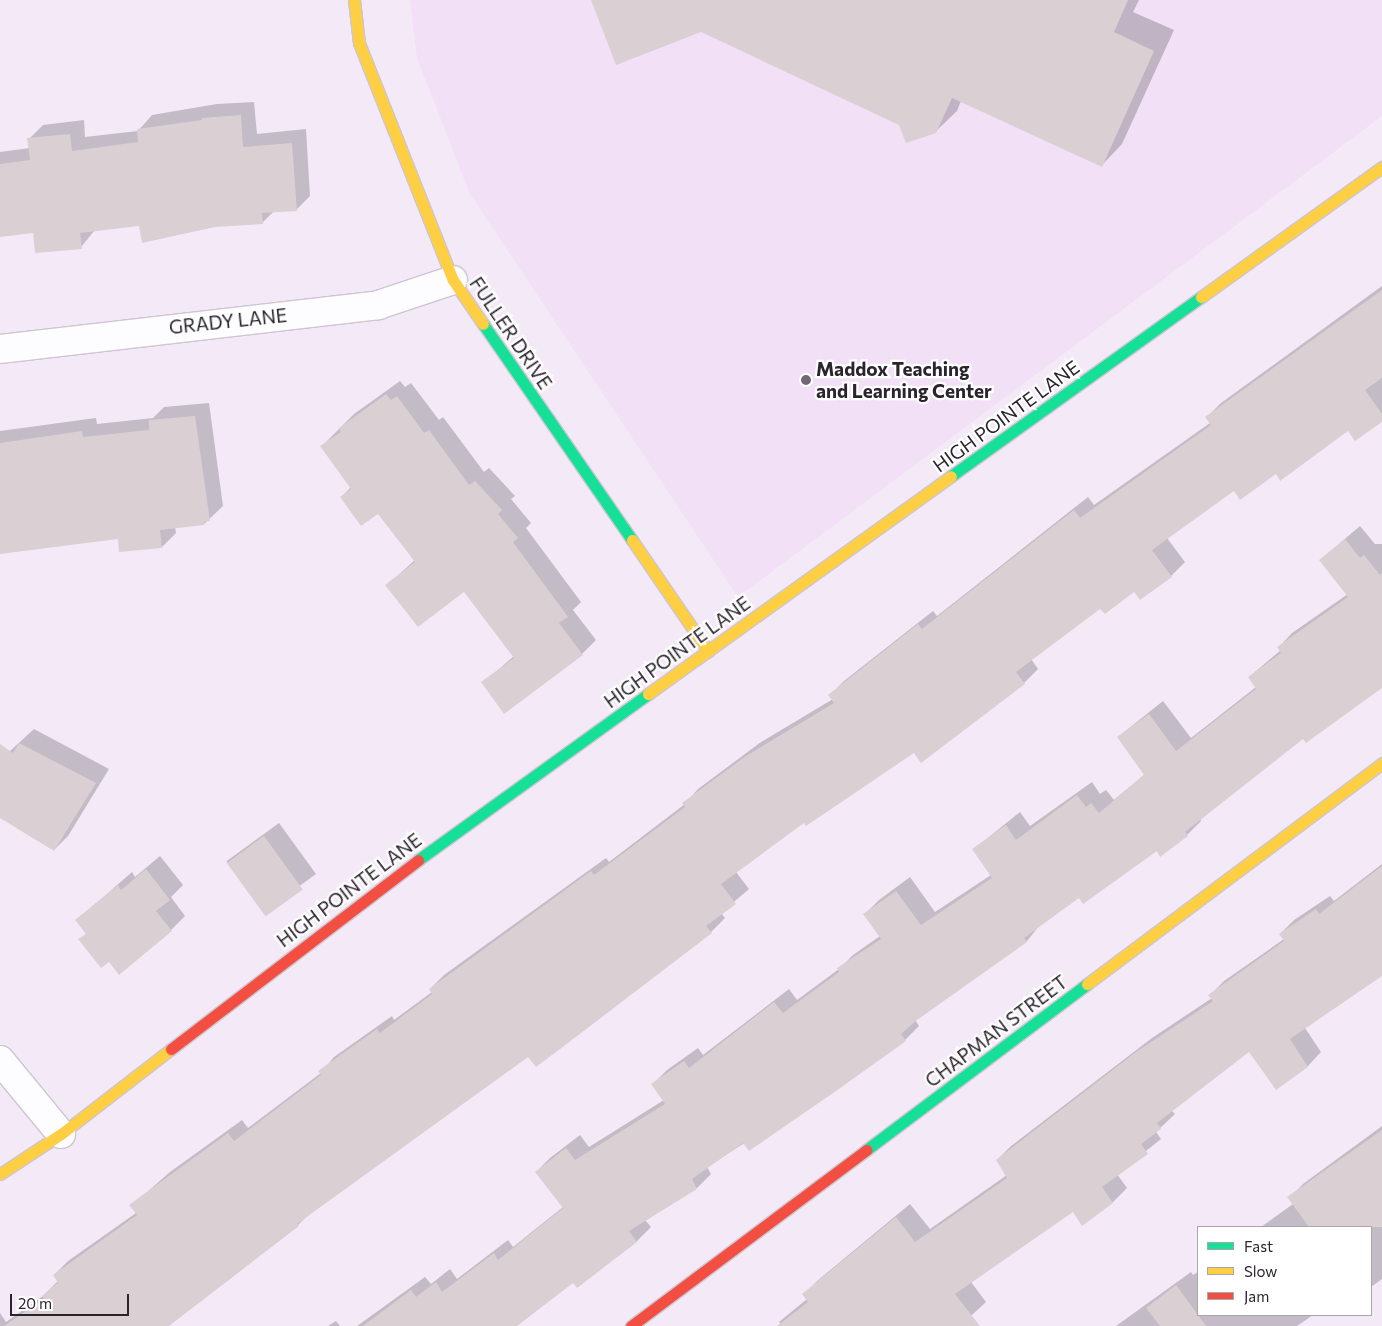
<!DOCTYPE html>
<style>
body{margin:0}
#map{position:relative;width:1382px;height:1326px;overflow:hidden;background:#f4eaf7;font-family:Commissioner,sans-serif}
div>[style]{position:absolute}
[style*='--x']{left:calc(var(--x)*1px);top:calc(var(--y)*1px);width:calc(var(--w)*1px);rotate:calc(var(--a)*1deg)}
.built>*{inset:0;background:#f1e0f6}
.shadow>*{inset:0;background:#0003;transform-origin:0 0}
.building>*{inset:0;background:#dad0d4;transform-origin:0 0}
.roads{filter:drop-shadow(1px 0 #cdc6d0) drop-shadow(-1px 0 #cdc6d0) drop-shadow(0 1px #cdc6d0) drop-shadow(0 -1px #cdc6d0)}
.street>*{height:28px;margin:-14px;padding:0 14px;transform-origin:14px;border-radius:14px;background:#fdfcfe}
.fast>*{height:11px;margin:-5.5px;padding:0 5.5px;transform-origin:5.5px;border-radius:5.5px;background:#16e098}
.slow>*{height:11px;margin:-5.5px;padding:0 5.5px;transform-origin:5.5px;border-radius:5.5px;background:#ffcf43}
.jam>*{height:11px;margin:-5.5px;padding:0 5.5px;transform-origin:5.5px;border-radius:5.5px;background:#f24e42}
.dots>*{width:14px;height:14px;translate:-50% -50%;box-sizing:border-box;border:2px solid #fff;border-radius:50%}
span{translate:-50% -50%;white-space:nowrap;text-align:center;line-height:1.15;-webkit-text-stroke:4.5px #fff;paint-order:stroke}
.street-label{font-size:19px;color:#2a242c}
.poi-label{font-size:19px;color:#2a242c;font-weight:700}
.left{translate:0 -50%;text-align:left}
.legend{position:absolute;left:1197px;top:1226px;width:175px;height:90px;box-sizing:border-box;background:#fff;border:1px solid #aaa7ab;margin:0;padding:6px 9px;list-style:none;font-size:15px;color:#2a242c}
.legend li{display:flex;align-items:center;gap:10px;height:25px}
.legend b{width:25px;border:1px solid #aaa7ab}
.scale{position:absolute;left:10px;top:1294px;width:119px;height:22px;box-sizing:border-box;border:2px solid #2a242c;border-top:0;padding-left:6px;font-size:15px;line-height:18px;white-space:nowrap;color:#2a242c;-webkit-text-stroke:4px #fff;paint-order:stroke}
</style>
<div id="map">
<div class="built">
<div style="clip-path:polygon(410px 0,1382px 0,1382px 116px,738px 597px,470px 194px,417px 58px)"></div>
</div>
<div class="shadow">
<div style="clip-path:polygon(593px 0,1139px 0,1133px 12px,1174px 30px,1122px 144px,1102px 165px,961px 101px,957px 111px,935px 132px,900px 124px,701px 30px)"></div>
<div style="clip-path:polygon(254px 102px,257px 134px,306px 129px,310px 196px,296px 210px,274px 211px,262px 223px,140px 225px,95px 230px,81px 247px,34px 232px,0 236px,0 152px,30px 148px,29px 139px,43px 125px,84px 120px,85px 137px,138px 131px,152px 115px,217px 104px)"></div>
<div style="clip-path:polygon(1382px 286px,1382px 420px,1348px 429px,1276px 473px,1235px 489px,1167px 538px,1185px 562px,1171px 576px,1140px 599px,1135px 591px,1101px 607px,1031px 659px,1038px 669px,1024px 683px,921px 761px,914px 751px,805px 821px,736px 872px,749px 889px,721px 913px,725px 918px,711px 932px,529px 1056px,310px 1213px,298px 1225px,146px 1326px,0 1326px,0 1313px,6px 1322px,43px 1296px,58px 1281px,54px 1275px,68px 1261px,136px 1213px,131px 1206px,170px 1172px,242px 1120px,248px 1128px,321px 1073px,334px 1057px,392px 1016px,394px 1020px,432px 992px,430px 989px,444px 975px,606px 858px,609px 862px,685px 804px,698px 789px,761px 742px,833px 699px,830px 695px,844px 681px,933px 611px,937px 616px,1088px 497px,1094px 505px,1210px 423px,1207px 417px,1221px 403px)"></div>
<div style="clip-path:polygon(400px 381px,405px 387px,411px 383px,439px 420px,443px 417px,484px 472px,489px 468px,515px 496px,511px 499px,531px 523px,526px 528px,581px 602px,573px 610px,596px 640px,582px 654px,483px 683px,514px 656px,465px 590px,387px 585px,415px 560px,379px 512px,341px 497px,351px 487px,322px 446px,354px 414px)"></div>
<div style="clip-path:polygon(209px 403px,223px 506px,204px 524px,175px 527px,176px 533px,162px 547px,119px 538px,0 535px,0 431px,96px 418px,97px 424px,153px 418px,164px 407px)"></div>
<div style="clip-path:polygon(1360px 526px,1375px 544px,1382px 544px,1382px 687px,1303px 737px,1200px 819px,1201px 821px,1187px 835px,1157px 849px,1079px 897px,1039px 926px,1027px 941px,915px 1020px,919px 1026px,905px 1040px,707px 1167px,711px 1174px,697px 1188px,645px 1220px,651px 1227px,637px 1241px,578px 1287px,573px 1281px,507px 1326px,357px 1326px,425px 1277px,431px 1284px,450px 1269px,457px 1279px,508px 1240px,513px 1247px,563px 1207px,536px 1172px,550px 1158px,580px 1135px,589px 1147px,664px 1100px,653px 1084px,667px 1070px,698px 1048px,703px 1055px,789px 989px,797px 1000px,839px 969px,853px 955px,880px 936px,865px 914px,879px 900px,910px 877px,935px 912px,991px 875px,973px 850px,1020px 812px,1030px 826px,1092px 782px,1100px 794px,1106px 790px,1114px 800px,1145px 774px,1118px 737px,1163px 701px,1191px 738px,1256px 687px,1249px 677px,1281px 650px,1279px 647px,1292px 633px,1348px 594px,1320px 560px)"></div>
<div style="clip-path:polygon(34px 729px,109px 769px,68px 836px,54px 850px,0 817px,0 769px,10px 751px)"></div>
<div style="left:279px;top:823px;width:63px;height:65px;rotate:54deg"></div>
<div style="clip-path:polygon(160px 856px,183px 885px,171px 897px,185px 916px,171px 930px,109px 960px,80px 940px,87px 933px,77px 920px,132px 872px,135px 877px)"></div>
<div style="clip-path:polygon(1382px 864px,1382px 975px,1305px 1028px,1321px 1052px,1307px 1067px,1249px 1050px,1171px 1110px,1175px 1114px,1156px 1132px,1161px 1139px,1117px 1174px,1127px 1188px,1113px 1202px,1082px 1224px,1073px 1211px,971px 1282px,986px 1302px,960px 1326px,782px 1326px,779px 1322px,807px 1299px,804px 1295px,817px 1281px,910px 1204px,930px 1229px,1007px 1175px,997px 1160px,1011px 1146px,1152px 1038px,1212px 998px,1210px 995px,1224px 981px,1284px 939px,1280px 934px,1294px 920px,1330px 896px,1334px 901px)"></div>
<div style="clip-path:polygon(1382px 1126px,1382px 1279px,1371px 1287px,1371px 1227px,1261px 1227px,1293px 1204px,1289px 1198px,1303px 1184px)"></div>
<div style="clip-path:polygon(1191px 1272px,1193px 1275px,1198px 1272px,1198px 1315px,1313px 1315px,1297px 1326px,1116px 1326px)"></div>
<div style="clip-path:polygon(336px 1321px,340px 1326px,328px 1326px)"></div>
</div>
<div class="building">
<div style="clip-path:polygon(591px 0,1128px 0,1114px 32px,1154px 51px,1102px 167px,952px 98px,936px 133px,906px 143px,899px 125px,701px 32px,616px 65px)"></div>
<div style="clip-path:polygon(241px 115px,243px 147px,292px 143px,297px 211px,262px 213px,263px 224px,215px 227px,142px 243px,139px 226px,80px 233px,82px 249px,35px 253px,33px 233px,0 237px,0 164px,30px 160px,27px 138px,70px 134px,72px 151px,138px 142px,137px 129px,202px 120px,202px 118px)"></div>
<div style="clip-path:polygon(1382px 290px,1382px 378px,1365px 390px,1382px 414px,1382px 422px,1355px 441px,1348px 431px,1280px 481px,1276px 474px,1240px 500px,1234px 491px,1152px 550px,1172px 577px,1140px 600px,1134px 592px,1105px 614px,1100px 609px,1016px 672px,1025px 684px,921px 763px,914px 753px,806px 826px,804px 823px,721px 884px,736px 904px,706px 926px,712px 933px,568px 1043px,536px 1067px,528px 1057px,297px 1224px,299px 1226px,169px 1326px,4px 1326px,44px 1299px,42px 1296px,58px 1283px,53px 1275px,137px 1215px,129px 1205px,155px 1186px,228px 1133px,234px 1141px,321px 1075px,318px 1071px,377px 1029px,380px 1033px,432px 994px,429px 989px,591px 871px,594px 875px,685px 807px,682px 803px,746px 756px,834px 703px,828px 695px,918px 624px,922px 629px,1074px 510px,1080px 518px,1211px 425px,1205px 417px)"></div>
<div style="clip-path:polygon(386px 394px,391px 400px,397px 396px,424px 433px,429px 430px,469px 485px,475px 481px,502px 510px,498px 514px,518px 538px,513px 542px,568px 617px,559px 623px,583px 655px,504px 714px,481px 682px,514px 658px,464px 592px,418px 627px,385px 585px,415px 562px,378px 514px,361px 526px,340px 497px,351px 489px,320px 446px,341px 432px,339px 428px)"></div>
<div style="clip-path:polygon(195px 416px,210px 521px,204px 522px,204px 525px,160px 530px,162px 548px,119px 552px,118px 539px,0 554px,0 443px,82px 431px,83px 437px,149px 430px,149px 420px)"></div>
<div style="clip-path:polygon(1345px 539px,1360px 558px,1364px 555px,1380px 575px,1382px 573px,1382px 688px,1306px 743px,1303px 739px,1185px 832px,1188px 836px,1160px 857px,1157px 851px,1083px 904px,1079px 898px,1024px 938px,1027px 942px,917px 1020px,901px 1034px,906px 1041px,836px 1091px,749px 1151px,743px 1143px,692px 1179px,697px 1189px,629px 1231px,637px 1242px,577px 1288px,573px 1283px,517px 1326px,363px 1326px,411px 1290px,416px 1297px,436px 1282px,442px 1292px,494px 1253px,498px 1260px,563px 1208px,535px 1172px,566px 1148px,575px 1160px,665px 1104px,651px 1084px,684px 1061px,689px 1068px,774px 1002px,783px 1013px,839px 972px,837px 968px,881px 939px,863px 914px,896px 891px,921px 925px,992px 878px,972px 849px,1006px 825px,1016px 840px,1077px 795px,1086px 807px,1091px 803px,1099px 813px,1144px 775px,1117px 737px,1149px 714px,1176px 751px,1256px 689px,1248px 677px,1281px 653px,1277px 647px,1348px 597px,1319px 560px)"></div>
<div style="clip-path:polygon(19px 743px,96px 783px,54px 851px,0 818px,0 744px,13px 753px)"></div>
<div style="left:264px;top:836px;width:66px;height:46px;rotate:54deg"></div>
<div style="clip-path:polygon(1382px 866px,1382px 976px,1290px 1039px,1308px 1067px,1276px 1090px,1249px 1052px,1157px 1123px,1161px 1129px,1141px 1144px,1148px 1154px,1102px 1187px,1113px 1203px,1082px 1226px,1073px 1212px,955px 1294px,980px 1326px,777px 1326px,808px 1302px,802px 1294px,896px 1217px,915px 1242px,1007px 1178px,996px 1160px,1136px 1052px,1213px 1001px,1208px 995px,1284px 941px,1279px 934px,1316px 909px,1319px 914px)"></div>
<div style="clip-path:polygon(146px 869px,170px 900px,156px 911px,172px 931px,119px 975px,109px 962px,101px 968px,78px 939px,86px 934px,75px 920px,118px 885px,121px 890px)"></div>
<div style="clip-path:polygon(1382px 1130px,1382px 1227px,1309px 1227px,1287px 1197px)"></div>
<div style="clip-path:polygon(1176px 1285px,1206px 1326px,1160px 1326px,1146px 1308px)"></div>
</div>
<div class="roads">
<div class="street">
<div style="--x:0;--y:349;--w:381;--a:-6.6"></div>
<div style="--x:378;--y:305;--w:79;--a:-18.4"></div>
<div style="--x:0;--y:1060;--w:96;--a:50.5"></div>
</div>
<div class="fast">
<div style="--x:483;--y:324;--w:262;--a:55.4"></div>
<div style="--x:951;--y:476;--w:307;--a:-35.6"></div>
<div style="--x:418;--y:860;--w:284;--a:-35.8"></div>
<div style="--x:866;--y:1150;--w:276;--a:-36.9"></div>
</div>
<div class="slow">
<div style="--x:354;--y:0;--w:43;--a:83.4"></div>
<div style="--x:359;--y:43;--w:255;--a:68.4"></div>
<div style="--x:453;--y:280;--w:53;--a:55.7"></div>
<div style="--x:1201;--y:297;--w:223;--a:-35.7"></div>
<div style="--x:632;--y:540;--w:135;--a:55.6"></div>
<div style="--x:648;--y:694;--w:373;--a:-35.7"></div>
<div style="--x:1087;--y:984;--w:369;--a:-36.8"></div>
<div style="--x:0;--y:1174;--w:73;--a:-33.3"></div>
<div style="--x:61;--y:1134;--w:139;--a:-37.7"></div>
</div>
<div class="jam">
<div style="--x:171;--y:1049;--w:311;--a:-37.4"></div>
<div style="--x:631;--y:1326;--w:294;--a:-36.8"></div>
</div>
</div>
<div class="dots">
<div style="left:806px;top:380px;background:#716973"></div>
</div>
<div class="street-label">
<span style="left:228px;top:321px;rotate:-6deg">GRADY LANE</span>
<span style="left:511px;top:333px;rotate:56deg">FULLER DRIVE</span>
<span style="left:1006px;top:416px;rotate:-36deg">HIGH POINTE LANE</span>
<span style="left:677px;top:652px;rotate:-36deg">HIGH POINTE LANE</span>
<span style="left:349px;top:890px;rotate:-37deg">HIGH POINTE LANE</span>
<span style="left:996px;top:1031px;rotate:-37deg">CHAPMAN STREET</span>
</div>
<div class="poi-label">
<span class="left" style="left:816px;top:380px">Maddox Teaching<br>and Learning Center</span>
</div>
<ul class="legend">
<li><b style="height:6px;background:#16e098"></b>Fast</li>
<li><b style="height:6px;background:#ffcf43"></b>Slow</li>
<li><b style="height:6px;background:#f24e42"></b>Jam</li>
</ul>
<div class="scale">20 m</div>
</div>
